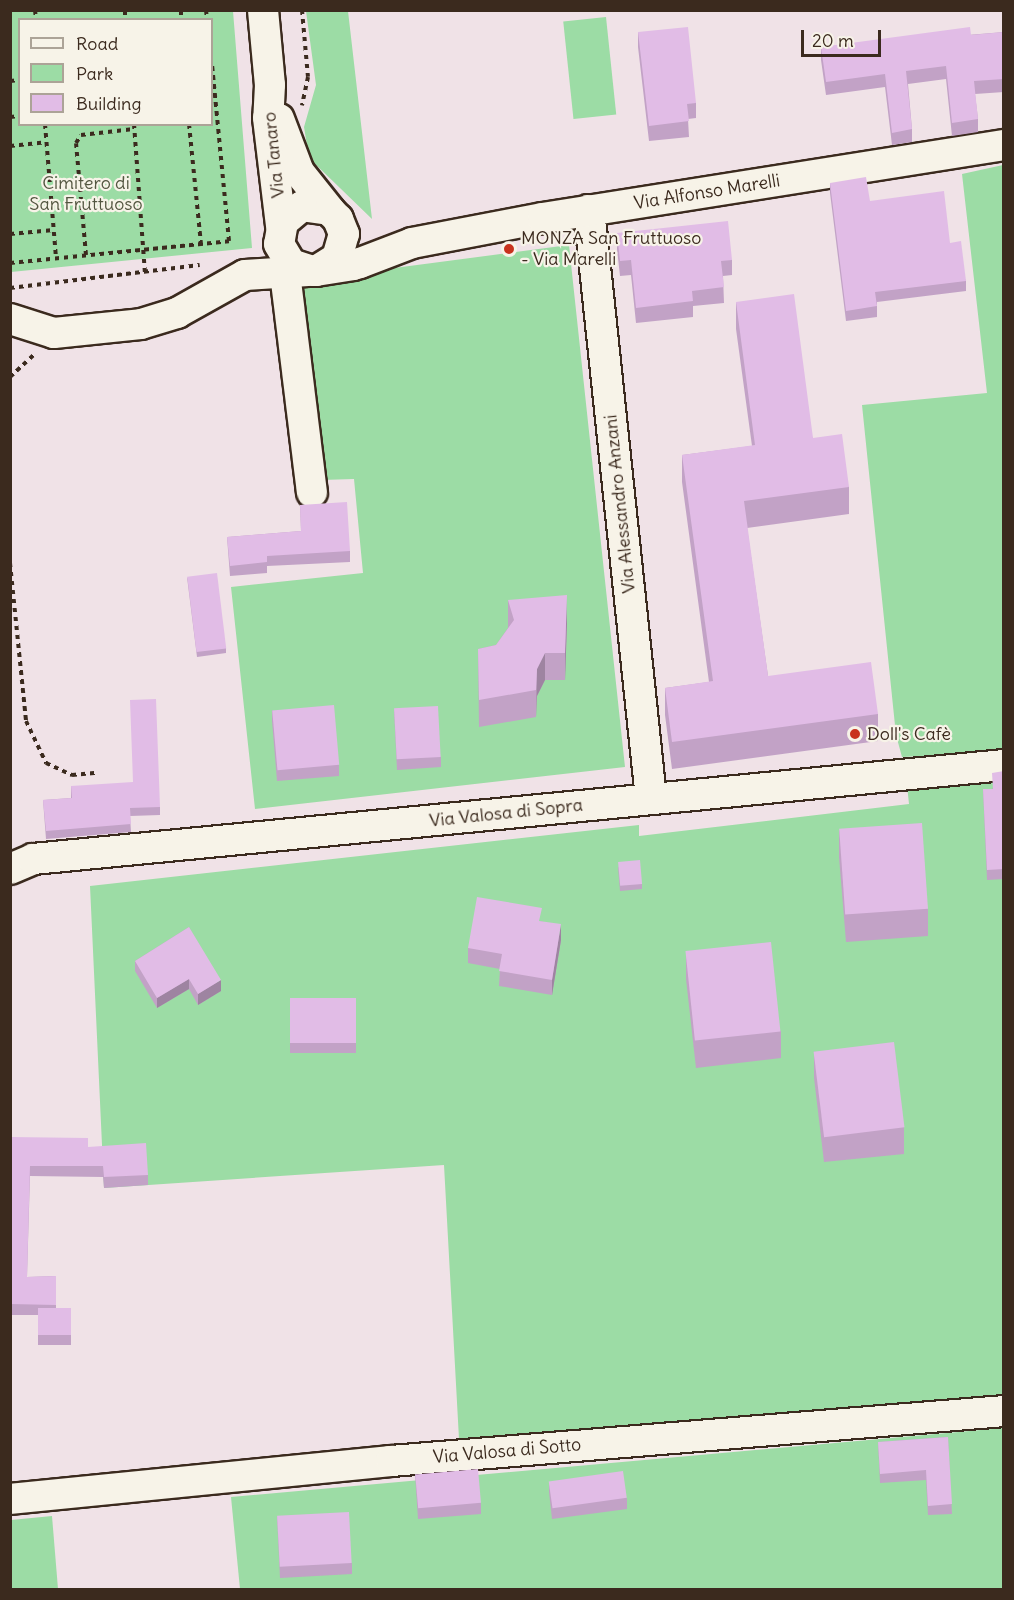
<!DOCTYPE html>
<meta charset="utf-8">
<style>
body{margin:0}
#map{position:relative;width:1014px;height:1600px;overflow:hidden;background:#f0e2e7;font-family:Delius,sans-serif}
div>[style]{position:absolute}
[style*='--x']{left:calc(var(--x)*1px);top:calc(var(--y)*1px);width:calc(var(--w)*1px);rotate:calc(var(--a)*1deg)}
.green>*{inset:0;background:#9cdca5;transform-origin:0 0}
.path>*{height:4px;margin-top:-2px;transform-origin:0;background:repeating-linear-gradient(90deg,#3b2a1e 0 4.5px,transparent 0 9px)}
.roads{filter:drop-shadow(2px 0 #3b2a1e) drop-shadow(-2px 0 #3b2a1e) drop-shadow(0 2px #3b2a1e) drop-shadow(0 -2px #3b2a1e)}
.minor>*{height:30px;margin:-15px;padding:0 15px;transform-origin:15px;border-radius:15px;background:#f7f3e8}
.wall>*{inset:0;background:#c2a2c6;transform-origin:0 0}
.shaded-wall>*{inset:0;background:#9e84a1}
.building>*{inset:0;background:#e1bce6;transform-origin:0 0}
.dots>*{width:16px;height:16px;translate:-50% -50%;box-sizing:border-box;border:3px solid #f7f3e8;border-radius:50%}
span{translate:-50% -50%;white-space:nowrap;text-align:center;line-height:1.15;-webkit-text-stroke:4.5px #f7f3e8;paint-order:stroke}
.street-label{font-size:18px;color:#3b2a1e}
.park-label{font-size:18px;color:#535640}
.poi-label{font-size:18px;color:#3b2a1e}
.left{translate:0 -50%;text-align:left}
.frame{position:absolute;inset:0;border:12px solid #3b2a1e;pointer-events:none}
.legend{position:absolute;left:18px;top:18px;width:195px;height:108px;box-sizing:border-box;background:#f7f3e8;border:2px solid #aca397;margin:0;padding:8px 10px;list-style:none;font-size:18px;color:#3b2a1e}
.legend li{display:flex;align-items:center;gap:12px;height:30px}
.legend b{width:30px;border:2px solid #aca397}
.scale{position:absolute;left:801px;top:30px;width:80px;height:27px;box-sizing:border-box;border:3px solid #3b2a1e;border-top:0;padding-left:8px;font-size:18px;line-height:21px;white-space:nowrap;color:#3b2a1e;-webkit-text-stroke:4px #f7f3e8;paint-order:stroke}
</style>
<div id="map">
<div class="green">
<div style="clip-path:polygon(evenodd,11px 10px,233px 11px,252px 248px,11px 272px,11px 10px,20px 20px,212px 20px,212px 124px,20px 124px,20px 20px)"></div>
<div style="clip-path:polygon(306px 11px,348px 11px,372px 219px,309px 158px,304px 127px,316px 85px)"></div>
<div style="left:606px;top:17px;width:98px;height:43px;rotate:84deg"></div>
<div style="clip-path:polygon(1003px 165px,1003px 752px,902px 757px,896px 735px,862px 405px,987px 393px,962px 174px)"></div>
<div style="clip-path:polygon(569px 245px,625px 767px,255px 809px,231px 587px,363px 573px,354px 479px,321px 480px,303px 280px)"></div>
<div style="clip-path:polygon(1003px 773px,1003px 1396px,459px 1439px,444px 1165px,104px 1188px,90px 886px,639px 825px,639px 836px,909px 804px,907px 785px)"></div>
<div style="clip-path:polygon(1003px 1428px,1003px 1589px,240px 1589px,231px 1497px)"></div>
<div style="clip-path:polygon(52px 1516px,58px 1589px,11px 1589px,11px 1520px)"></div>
</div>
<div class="path">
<div style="--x:35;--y:10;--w:10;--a:84"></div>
<div style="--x:125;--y:10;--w:10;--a:90"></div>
<div style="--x:181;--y:10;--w:10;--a:90"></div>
<div style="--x:206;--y:10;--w:10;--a:84"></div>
<div style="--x:302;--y:10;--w:67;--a:84.9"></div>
<div style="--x:308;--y:77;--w:29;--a:102"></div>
<div style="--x:10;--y:81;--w:10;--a:-6"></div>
<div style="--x:10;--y:117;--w:10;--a:-6"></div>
<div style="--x:45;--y:124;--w:134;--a:85.3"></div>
<div style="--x:134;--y:124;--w:151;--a:85.8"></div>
<div style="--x:189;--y:124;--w:121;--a:84.3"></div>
<div style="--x:10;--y:146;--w:36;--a:-6"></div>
<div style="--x:10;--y:234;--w:44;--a:-5.2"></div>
<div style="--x:86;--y:255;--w:112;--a:-95.1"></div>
<div style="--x:76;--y:143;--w:9;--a:-58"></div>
<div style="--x:81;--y:135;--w:53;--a:-6.5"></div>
<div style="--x:10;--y:263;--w:220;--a:-5.7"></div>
<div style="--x:229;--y:241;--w:177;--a:-95.5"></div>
<div style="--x:10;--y:288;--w:191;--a:-6.9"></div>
<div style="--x:10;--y:377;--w:33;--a:-43"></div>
<div style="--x:10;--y:563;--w:159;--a:84.2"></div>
<div style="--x:26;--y:721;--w:47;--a:64.5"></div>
<div style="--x:46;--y:763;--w:29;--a:25"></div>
<div style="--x:72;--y:775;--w:25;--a:-5"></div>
</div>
<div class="roads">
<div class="minor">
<div style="--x:263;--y:10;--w:75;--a:84.7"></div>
<div style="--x:270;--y:85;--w:33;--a:93"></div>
<div style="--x:268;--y:118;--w:109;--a:83.1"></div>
<div style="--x:279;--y:119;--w:57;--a:69.3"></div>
<div style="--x:299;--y:172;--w:51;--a:51.3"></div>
<div style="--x:589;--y:210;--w:591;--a:83.98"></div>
<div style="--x:316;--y:271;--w:25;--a:-32"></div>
<div style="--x:337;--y:258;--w:25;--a:-74"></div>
<div style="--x:344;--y:234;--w:16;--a:-112"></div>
<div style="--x:338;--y:219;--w:13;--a:-135"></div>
<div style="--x:329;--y:210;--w:27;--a:-172"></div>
<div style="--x:302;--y:206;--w:25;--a:140"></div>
<div style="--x:283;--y:222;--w:22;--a:100"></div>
<div style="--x:279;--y:244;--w:23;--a:59"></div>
<div style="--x:291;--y:264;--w:22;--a:18"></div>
<div style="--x:312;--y:271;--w:4;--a:0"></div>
<div style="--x:316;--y:271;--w:37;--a:-9"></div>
<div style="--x:353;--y:265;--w:7;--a:-16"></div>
<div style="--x:360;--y:263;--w:56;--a:-21"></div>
<div style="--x:412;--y:243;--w:133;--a:-10.8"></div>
<div style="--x:543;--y:218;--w:467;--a:-9"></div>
<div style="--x:285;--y:273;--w:221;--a:83"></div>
<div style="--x:10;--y:319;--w:46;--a:17.7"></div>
<div style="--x:54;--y:333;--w:87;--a:-5.9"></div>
<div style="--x:141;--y:324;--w:38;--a:-17"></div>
<div style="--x:177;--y:313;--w:78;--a:-29.2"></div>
<div style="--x:245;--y:275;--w:63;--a:-3.6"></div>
<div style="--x:10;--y:869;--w:25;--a:-23"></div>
<div style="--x:33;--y:859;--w:976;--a:-5.53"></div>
<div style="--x:10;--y:1499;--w:383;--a:-5.7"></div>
<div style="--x:391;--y:1461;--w:615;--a:-4.66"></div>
</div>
</div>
<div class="wall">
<div style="clip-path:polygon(638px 32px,696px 103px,696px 118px,688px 119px,689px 137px,649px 141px,638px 47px)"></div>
<div style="clip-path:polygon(1004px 32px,1004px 92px,975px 94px,978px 119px,978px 132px,952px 136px,946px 79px,908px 84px,912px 129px,912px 142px,892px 145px,885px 87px,826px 95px,821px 60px,821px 47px)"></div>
<div style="clip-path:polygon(830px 183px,870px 201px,950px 243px,966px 281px,966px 291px,877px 302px,877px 317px,846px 321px,830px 193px)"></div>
<div style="clip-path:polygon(617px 233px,732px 260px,732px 275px,723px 276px,724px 303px,693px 306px,693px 317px,636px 323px,631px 275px,620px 276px,617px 249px)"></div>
<div style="clip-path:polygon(736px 302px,813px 438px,849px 487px,849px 514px,747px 528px,768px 676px,878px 714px,878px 741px,672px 769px,665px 715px,665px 688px,709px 682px,682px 482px,682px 455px,752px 446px,736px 329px)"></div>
<div style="clip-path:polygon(300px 505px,350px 551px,350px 562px,267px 566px,267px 573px,230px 576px,227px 537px,301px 531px)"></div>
<div style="clip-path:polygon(187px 577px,226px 648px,226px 653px,197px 657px)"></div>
<div style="clip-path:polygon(508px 600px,567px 622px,565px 680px,545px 680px,537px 696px,536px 717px,479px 727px,478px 649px,496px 645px,508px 628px)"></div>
<div style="clip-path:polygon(272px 710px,339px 765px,339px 776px,277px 781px,272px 721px)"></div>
<div style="clip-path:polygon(394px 710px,441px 757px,441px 767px,397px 770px)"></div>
<div style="clip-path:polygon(1004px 771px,1004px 879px,987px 880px,983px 789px,992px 789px)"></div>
<div style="clip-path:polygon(71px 786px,160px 807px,160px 815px,130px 816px,131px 832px,46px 839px,43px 800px,71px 798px)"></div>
<div style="clip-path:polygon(839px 830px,928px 909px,928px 936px,846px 942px,839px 857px)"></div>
<div style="clip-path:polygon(618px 867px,642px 884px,642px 889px,620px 891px)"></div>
<div style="clip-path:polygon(542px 921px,561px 940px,552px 995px,499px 986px,500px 969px,468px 963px,468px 948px)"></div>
<div style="clip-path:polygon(189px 927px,221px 991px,198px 1005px,189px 989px,157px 1008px,135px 971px,135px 961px)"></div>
<div style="clip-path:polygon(686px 952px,781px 1031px,781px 1058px,696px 1068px,686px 979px)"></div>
<div style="left:290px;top:998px;width:66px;height:55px"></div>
<div style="clip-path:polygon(814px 1051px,904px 1127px,904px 1154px,824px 1162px,814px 1078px)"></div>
<div style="clip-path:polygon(10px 1137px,88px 1147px,148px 1175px,148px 1185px,104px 1188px,103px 1177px,30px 1176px,27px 1277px,56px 1276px,56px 1308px,71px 1308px,71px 1345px,38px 1345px,38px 1315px,10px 1315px)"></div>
<div style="clip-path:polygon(948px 1437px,952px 1514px,928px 1515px,926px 1480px,880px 1483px,878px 1442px)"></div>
<div style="clip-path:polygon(415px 1474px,481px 1503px,481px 1514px,418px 1519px)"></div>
<div style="clip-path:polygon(549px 1482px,627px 1498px,627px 1509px,552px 1519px,549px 1492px)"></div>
<div style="clip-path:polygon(277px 1516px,352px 1563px,352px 1574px,280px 1578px)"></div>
</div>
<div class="shaded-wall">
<div style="clip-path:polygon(567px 595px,567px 622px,565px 680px,565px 653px)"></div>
<div style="clip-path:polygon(545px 653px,545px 680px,537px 696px,536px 717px,537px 669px)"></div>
<div style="clip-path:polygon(561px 924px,561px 940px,552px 995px,552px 980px)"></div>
<div style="clip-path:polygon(189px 979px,189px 989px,157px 1008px,157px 998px)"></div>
<div style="clip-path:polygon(221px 980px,221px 991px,198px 1005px,198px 994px)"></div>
</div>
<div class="building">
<div style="clip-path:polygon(688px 27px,696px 103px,687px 104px,689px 121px,649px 126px,638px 32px)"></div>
<div style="clip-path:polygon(970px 27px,971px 35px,1004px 32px,1004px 79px,974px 81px,978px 119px,952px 123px,946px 66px,906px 71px,912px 129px,892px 133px,885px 74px,826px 82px,821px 47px)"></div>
<div style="clip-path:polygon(866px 177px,870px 201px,944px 191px,950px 243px,961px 241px,966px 281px,875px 292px,877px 306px,846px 311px,830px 183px)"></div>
<div style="clip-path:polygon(728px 221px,732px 260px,721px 261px,724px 287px,692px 291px,693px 301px,636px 308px,631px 260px,620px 261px,617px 233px)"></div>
<div style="clip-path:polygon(794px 294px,813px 438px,842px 434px,849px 487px,744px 501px,768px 676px,871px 662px,878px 714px,672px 742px,665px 688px,713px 681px,682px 455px,755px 445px,736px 302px)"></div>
<div style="clip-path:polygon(347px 502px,350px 551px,267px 556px,267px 562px,230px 566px,227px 537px,301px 531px,300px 505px)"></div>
<div style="left:217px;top:573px;width:76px;height:30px;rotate:83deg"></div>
<div style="clip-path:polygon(567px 595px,565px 653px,545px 653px,537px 669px,536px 690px,479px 700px,478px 649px,496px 645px,514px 620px,508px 600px)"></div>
<div style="clip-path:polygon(156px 699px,160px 807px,130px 808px,131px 824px,46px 831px,43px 800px,72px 798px,71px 786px,133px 782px,130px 700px)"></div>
<div style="left:334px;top:705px;width:60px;height:62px;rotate:85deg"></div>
<div style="left:438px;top:706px;width:51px;height:44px;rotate:87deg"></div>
<div style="clip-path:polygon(1004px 771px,1004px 869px,987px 870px,983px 789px,993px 789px,992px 773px)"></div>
<div style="left:922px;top:823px;width:86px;height:83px;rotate:86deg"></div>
<div style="left:640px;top:860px;width:24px;height:22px;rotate:85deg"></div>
<div style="clip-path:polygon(477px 897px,542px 908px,539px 921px,561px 924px,552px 980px,499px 971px,502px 954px,468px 948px)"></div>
<div style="clip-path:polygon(189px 927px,221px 980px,198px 994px,189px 979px,157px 998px,135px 961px)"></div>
<div style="left:771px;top:942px;width:90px;height:86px;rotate:84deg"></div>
<div style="left:290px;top:998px;width:66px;height:45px"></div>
<div style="left:894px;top:1042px;width:86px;height:81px;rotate:83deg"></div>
<div style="clip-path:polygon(10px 1137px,88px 1138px,88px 1147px,146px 1143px,148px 1175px,104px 1177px,103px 1166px,30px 1166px,27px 1277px,56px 1276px,56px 1305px,10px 1304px)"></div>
<div style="left:38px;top:1308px;width:33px;height:27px"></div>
<div style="clip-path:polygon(948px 1437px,952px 1504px,928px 1506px,926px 1470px,880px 1474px,878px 1442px)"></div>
<div style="left:478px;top:1469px;width:34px;height:63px;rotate:85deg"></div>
<div style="left:623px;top:1471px;width:27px;height:75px;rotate:82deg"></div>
<div style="left:349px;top:1512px;width:51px;height:72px;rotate:87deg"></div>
</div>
<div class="dots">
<div style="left:509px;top:249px;background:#c8321e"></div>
<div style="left:855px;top:734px;background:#c8321e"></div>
</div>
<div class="street-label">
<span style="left:274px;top:155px;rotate:-96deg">Via Tanaro</span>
<span style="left:707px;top:192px;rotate:-9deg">Via Alfonso Marelli</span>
<span style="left:620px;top:504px;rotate:-96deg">Via Alessandro Anzani</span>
<span style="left:506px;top:813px;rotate:-6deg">Via Valosa di Sopra</span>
<span style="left:507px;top:1451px;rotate:-5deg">Via Valosa di Sotto</span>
</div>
<div class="park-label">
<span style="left:86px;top:194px">Cimitero di<br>San Fruttuoso</span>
</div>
<div class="poi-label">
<span class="left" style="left:521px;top:249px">MONZA San Fruttuoso<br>- Via Marelli</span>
<span class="left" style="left:867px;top:734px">Doll's Cafè</span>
</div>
<div class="frame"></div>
<ul class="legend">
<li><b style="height:8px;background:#f7f3e8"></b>Road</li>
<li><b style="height:16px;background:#9cdca5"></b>Park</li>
<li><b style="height:16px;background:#e1bce6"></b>Building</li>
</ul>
<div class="scale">20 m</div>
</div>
